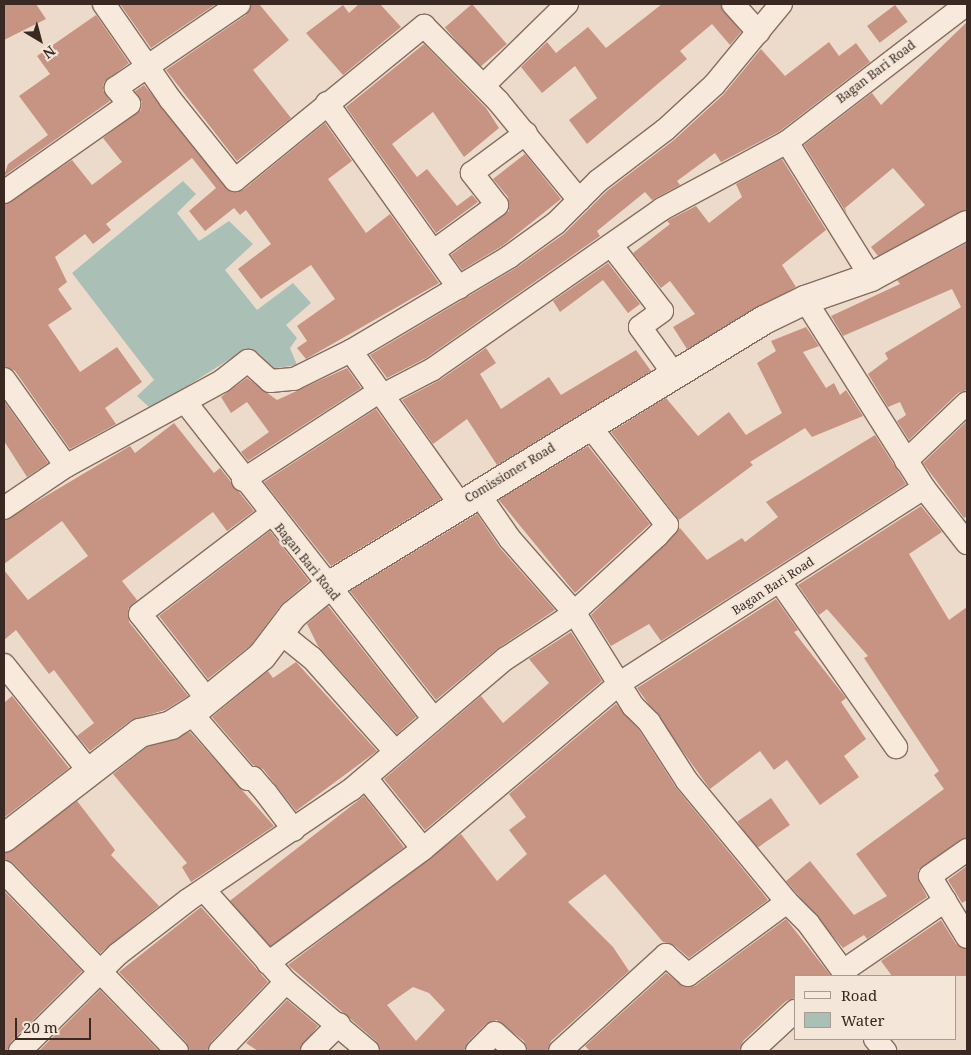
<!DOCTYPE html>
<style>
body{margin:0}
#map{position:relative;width:971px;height:1055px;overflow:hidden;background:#ecdbca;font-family:"Noto Serif",serif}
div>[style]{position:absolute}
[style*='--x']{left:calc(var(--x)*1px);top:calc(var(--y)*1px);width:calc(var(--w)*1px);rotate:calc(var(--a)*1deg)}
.water>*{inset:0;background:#aac0b6}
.building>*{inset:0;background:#c79382;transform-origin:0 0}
.roads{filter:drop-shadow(1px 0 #876d5f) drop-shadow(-1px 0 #876d5f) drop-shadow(0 1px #876d5f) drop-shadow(0 -1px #876d5f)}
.street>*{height:22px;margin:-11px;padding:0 11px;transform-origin:11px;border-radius:11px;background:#f7eadd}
.secondary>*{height:28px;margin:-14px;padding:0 14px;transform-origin:14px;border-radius:14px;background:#f7eadd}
span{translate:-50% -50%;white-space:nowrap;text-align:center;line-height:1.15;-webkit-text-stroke:5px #f4e7d9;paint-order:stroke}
.street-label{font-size:12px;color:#392922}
.frame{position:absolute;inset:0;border:5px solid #392922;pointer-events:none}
.legend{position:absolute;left:794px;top:975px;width:162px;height:65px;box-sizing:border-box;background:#f4e7d9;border:1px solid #a99b90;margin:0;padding:6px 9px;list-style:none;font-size:15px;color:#392922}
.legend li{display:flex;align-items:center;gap:10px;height:25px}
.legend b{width:25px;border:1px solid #a99b90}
.north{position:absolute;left:15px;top:15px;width:50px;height:50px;-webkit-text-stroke:4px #f4e7d9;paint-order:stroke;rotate:143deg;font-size:14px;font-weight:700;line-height:20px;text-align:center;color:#392922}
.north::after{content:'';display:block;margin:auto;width:18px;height:22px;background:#392922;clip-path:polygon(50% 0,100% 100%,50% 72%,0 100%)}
.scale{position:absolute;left:15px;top:1018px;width:76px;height:22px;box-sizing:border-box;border:2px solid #392922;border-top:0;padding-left:6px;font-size:15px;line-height:18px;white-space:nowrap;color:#392922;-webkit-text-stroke:4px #f4e7d9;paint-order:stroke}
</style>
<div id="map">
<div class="water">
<div style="clip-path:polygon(183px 181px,196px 194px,177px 213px,199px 241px,229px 221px,253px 244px,225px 270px,257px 310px,293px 283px,311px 303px,286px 325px,297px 338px,290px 348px,297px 365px,270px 369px,244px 350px,151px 409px,137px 396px,154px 380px,72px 273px)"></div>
</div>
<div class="building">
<div style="clip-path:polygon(4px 4px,36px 4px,46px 19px,4px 40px)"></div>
<div style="clip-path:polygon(120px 4px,216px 4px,151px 48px)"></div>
<div style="clip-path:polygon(252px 4px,259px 4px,289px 40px,253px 70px,291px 118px,237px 161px,166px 70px,246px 15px)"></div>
<div style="clip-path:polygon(359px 4px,380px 4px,401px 27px,343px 75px,306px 33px,343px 5px,349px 13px)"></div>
<div style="left:472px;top:4px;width:53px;height:36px;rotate:49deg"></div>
<div style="clip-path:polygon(662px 4px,720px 4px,741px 32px,730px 45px,712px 24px,680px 51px,687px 59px,587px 144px,569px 120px,597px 98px,575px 66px,542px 93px,521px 67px,547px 42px,556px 53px,588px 27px,606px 48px)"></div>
<div style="left:895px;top:5px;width:21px;height:35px;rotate:53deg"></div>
<div style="clip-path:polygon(96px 15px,129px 63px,104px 82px,103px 90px,110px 101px,4px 176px,8px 164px,48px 135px,19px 96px,50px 74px,37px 56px)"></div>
<div style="clip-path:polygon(967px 22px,967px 209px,878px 256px,871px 247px,925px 205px,893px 168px,845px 208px,847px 214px,804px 145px,872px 93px,881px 105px)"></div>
<div style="clip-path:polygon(829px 42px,839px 56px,856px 43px,870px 62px,780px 131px,721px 162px,715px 153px,677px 181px,680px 185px,652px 200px,645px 192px,597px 231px,600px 236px,426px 358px,387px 378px,370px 355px,516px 268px,564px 234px,607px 191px,674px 140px,723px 95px,761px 49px,785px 76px)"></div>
<div style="clip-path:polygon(424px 44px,486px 108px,499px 128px,464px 157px,433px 112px,392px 144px,417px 177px,427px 169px,457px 206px,472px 195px,478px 202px,436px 233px,346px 107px)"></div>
<div style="clip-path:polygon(144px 85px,231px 192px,243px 190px,325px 123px,352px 161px,328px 179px,366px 233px,390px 214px,439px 283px,306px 359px,297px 348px,307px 341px,297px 326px,335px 299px,311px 265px,261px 299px,238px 269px,271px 244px,246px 210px,240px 215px,234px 208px,205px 231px,189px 211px,216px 188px,192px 158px,106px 224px,111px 230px,93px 244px,85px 234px,55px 257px,67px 282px,58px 289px,72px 309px,48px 325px,80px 372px,117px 347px,142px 382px,105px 408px,116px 424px,70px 449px,15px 371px,4px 366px,4px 205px,72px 160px,92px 185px,122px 162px,103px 138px,141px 110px,142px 102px,135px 91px)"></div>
<div style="clip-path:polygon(525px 154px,561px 199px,502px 246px,462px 270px,451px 255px,509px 211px,508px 197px,493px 179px)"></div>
<div style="clip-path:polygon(782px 159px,826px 230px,782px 265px,796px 287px,687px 349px,673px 327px,695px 314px,670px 281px,661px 288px,633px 253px,670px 224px,667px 221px,696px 206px,709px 223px,742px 197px,736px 184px)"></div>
<div style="clip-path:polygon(967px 243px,967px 390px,958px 393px,909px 440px,897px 421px,906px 415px,900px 402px,888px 407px,868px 374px,888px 359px,885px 353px,961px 307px,952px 289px,843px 336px,831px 316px,900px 284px,897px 280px)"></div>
<div style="clip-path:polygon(608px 263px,640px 304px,628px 313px,603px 280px,560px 312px,553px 301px)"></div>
<div style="clip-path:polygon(806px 327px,819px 346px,803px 352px,826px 388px,834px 383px,840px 395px,846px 390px,863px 416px,812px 437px,805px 428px,750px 462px,753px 465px,679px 520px,611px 432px,666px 398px,698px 436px,729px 412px,746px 435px,782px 413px,757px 363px,776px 351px,771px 341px)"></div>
<div style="clip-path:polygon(486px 348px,496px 363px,480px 374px,501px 409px,549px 377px,561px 395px,636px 350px,651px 371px,497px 465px,467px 419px,433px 444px,402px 400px,440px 380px)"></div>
<div style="clip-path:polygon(347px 368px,361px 388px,248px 461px,241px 452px,269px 432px,247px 402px,231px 413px,221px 397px,247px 378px,277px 400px)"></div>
<div style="clip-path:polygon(4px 401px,48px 463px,27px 477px,4px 441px)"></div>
<div style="clip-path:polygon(376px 409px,441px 499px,331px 566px,264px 482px)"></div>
<div style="clip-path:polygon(967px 421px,967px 516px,964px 518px,923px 463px)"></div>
<div style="clip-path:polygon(174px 423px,214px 473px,220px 468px,254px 511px,227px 531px,213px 512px,122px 581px,137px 600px,128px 609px,129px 622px,188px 696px,165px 710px,131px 720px,90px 751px,77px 736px,94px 723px,54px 670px,49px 674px,16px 630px,4px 640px,4px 570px,28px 600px,88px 556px,62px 521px,4px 564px,4px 521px,130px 446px,135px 453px)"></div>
<div style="clip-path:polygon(875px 435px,906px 484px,661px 641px,649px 624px,611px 646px,591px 615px,680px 528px,707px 560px,742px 538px,745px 542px,778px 517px,766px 502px)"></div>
<div style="clip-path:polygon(588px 446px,650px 524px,575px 593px,499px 500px)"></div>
<div style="clip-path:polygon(921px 506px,942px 532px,909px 554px,949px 620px,967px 607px,967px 837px,918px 870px,919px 882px,927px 897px,867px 939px,864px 935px,843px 948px,786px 881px,810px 861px,854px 915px,887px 896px,856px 854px,944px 789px,934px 775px,939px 771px,864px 658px,868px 656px,827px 609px,819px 615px,798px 585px)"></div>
<div style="clip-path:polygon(477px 514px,500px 548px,555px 610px,497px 649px,436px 700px,350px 591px)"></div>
<div style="clip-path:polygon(270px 531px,309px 581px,281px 605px,251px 645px,208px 679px,159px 616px)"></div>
<div style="clip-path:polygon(776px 599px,798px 630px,794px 632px,846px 698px,841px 702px,866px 739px,844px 756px,859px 777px,820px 805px,787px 760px,774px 770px,760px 751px,710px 789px,637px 688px)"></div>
<div style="clip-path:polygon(328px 606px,416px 717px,397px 734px,318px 646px,307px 624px)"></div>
<div style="clip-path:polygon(571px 632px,602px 681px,425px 830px,384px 779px,481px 696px,503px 723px,549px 683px,529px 659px)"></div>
<div style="clip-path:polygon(296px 662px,377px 751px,296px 811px,263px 769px,253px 765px,212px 717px,268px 671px,273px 678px)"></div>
<div style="clip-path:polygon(12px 696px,69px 768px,5px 817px,4px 703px)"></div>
<div style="clip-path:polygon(evenodd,616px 704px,639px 730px,677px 789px,768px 900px,689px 958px,674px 945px,663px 942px,605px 874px,568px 902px,613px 947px,629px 971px,551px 1041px,547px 1051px,528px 1051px,524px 1041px,497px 1020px,486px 1024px,468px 1042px,464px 1051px,381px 1051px,376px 1041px,288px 965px,461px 834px,497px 881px,527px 854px,509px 830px,526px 817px,509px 794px,616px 704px,413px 987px,429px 993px,445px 1010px,416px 1041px,387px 1005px,413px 987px)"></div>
<div style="clip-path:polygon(190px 732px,274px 826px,191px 882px,182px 867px,187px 863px,113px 774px,147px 747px)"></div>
<div style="left:364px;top:796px;width:65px;height:171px;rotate:52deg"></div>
<div style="left:771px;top:798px;width:33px;height:41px;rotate:55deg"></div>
<div style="clip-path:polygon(77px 801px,115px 850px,111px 855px,159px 906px,100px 953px,13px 863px,4px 859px,5px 853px)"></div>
<div style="clip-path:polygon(967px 866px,967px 900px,962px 903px,948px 880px)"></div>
<div style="clip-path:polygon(4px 891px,82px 971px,11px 1042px,7px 1051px,4px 1051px)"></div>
<div style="clip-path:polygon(201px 907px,268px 982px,211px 1042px,207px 1051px,190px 1051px,186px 1042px,119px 972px)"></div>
<div style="clip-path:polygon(786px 919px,831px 976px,795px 976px,795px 998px,786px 1001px,743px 1041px,739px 1051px,590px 1051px,585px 1046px,666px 973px,684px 987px,695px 986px)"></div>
<div style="clip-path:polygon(941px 920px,956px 944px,967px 950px,967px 976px,892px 976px,881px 961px)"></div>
<div style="clip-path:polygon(100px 990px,159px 1051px,39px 1051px)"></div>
<div style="clip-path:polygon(287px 1000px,318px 1026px,299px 1051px,258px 1051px,246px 1043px)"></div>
</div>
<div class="roads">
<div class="street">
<div style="--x:104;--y:4;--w:116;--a:55.2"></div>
<div style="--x:170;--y:99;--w:104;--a:51.3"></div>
<div style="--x:235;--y:180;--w:244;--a:-39.2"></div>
<div style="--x:424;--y:26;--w:105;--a:45.4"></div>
<div style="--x:498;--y:101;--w:128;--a:50.7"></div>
<div style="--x:733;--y:4;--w:38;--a:48"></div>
<div style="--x:484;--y:85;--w:116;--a:-44.3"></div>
<div style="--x:327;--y:103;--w:227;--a:54.5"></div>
<div style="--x:4;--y:192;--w:153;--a:-35.1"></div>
<div style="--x:129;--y:104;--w:21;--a:-129"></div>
<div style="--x:116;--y:88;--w:149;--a:-34.3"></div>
<div style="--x:611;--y:245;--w:83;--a:52.3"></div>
<div style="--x:662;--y:311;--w:27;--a:144"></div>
<div style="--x:640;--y:327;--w:58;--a:54.1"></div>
<div style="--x:434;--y:251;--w:78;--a:-36.1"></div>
<div style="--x:497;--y:205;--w:41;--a:-128"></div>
<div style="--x:472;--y:173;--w:67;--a:-36.5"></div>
<div style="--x:871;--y:277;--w:159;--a:-121.9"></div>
<div style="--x:787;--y:142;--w:227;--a:-37.5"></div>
<div style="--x:4;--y:379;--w:107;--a:54.5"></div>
<div style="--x:383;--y:395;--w:56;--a:-27.5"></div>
<div style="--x:433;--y:369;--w:279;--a:-34.9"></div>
<div style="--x:662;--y:209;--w:142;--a:-28.2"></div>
<div style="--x:186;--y:403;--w:400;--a:51.9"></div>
<div style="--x:906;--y:461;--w:84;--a:-43.6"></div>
<div style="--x:243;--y:480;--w:163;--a:-33"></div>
<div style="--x:924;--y:488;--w:70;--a:52"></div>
<div style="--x:478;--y:493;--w:56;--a:55.2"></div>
<div style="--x:510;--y:539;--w:97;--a:48.8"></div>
<div style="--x:574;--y:612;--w:111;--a:57.9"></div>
<div style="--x:633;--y:706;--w:23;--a:45"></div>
<div style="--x:649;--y:722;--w:70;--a:57.2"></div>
<div style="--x:687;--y:781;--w:157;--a:50.4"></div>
<div style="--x:787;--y:902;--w:123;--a:143.6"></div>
<div style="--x:688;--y:975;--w:30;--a:-138"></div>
<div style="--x:666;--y:955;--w:143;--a:137.8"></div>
<div style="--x:460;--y:504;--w:188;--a:-125.5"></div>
<div style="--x:351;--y:351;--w:184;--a:-30.7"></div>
<div style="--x:509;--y:257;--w:58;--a:-35.9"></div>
<div style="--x:556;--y:223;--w:59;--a:-45"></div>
<div style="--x:598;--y:181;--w:84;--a:-37.3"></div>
<div style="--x:665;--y:130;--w:67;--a:-42.6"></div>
<div style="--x:714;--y:85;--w:105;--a:-50.4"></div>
<div style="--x:4;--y:508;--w:75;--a:-34.1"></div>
<div style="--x:66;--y:466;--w:178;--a:-28.6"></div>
<div style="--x:222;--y:381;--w:33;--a:-38"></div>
<div style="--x:248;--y:361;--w:30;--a:42"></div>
<div style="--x:270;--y:381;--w:24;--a:-5"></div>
<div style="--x:294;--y:379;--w:64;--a:-26.2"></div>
<div style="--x:780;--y:582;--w:202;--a:54.9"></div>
<div style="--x:282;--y:634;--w:38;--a:39"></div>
<div style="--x:312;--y:658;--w:125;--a:48.3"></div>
<div style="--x:4;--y:665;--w:134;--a:51.3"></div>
<div style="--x:207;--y:699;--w:108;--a:-128.2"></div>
<div style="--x:140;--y:614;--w:163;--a:-37.3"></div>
<div style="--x:191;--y:713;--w:87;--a:49.2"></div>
<div style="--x:248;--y:779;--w:5;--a:-11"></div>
<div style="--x:253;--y:778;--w:20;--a:49"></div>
<div style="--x:266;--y:793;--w:46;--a:52.9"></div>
<div style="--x:423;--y:849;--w:258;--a:-40.1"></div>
<div style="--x:620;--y:683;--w:361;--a:-32.7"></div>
<div style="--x:924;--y:488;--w:222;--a:-122.3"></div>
<div style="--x:4;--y:872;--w:249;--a:46"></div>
<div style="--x:204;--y:890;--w:123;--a:48.3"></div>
<div style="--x:286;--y:982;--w:107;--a:40.1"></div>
<div style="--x:945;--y:901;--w:42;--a:58.6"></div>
<div style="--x:787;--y:902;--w:30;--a:45"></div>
<div style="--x:808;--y:923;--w:59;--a:53.9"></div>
<div style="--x:843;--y:971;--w:124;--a:-34.5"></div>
<div style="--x:945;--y:901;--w:29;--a:-121"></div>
<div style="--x:930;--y:876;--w:45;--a:-35.1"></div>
<div style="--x:268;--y:963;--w:192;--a:-36.3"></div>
<div style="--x:423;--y:849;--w:91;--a:-128.8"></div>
<div style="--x:875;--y:1039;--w:16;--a:50"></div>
<div style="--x:20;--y:1051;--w:138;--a:-44.7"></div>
<div style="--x:118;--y:954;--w:88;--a:-37.6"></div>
<div style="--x:188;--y:900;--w:198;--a:-34.1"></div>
<div style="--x:352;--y:789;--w:201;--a:-40.4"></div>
<div style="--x:505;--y:659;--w:77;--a:-33.3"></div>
<div style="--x:569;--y:617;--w:120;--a:-42.6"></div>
<div style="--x:657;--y:536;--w:15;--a:-48"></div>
<div style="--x:667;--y:525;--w:127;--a:-128"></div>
<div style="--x:220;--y:1051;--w:95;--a:-46.3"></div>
<div style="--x:312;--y:1051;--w:38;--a:-45"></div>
<div style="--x:477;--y:1051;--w:25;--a:-45"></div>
<div style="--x:495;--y:1033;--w:27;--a:42"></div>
<div style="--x:752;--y:1051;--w:59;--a:-42.9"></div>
</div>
<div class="secondary">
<div style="--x:4;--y:838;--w:172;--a:-37.7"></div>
<div style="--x:140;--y:733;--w:32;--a:-14"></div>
<div style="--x:171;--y:725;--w:32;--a:-32"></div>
<div style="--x:198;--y:708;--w:82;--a:-39.1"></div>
<div style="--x:262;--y:656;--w:51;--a:-52.9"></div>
<div style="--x:293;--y:615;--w:44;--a:-39.5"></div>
<div style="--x:327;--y:587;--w:512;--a:-31.42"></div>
<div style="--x:764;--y:320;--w:46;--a:-26"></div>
<div style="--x:805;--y:300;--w:70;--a:-19.2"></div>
<div style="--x:871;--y:277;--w:109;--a:-28.4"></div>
</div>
</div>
<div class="street-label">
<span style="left:876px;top:72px;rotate:-37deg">Bagan Bari Road</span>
<span style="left:510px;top:473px;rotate:-31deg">Comissioner Road</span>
<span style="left:307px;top:562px;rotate:51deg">Bagan Bari Road</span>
<span style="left:773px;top:586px;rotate:-33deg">Bagan Bari Road</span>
</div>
<div class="frame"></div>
<ul class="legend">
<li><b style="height:6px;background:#f7eadd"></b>Road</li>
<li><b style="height:14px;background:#aac0b6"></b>Water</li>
</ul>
<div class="north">N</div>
<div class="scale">20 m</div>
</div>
